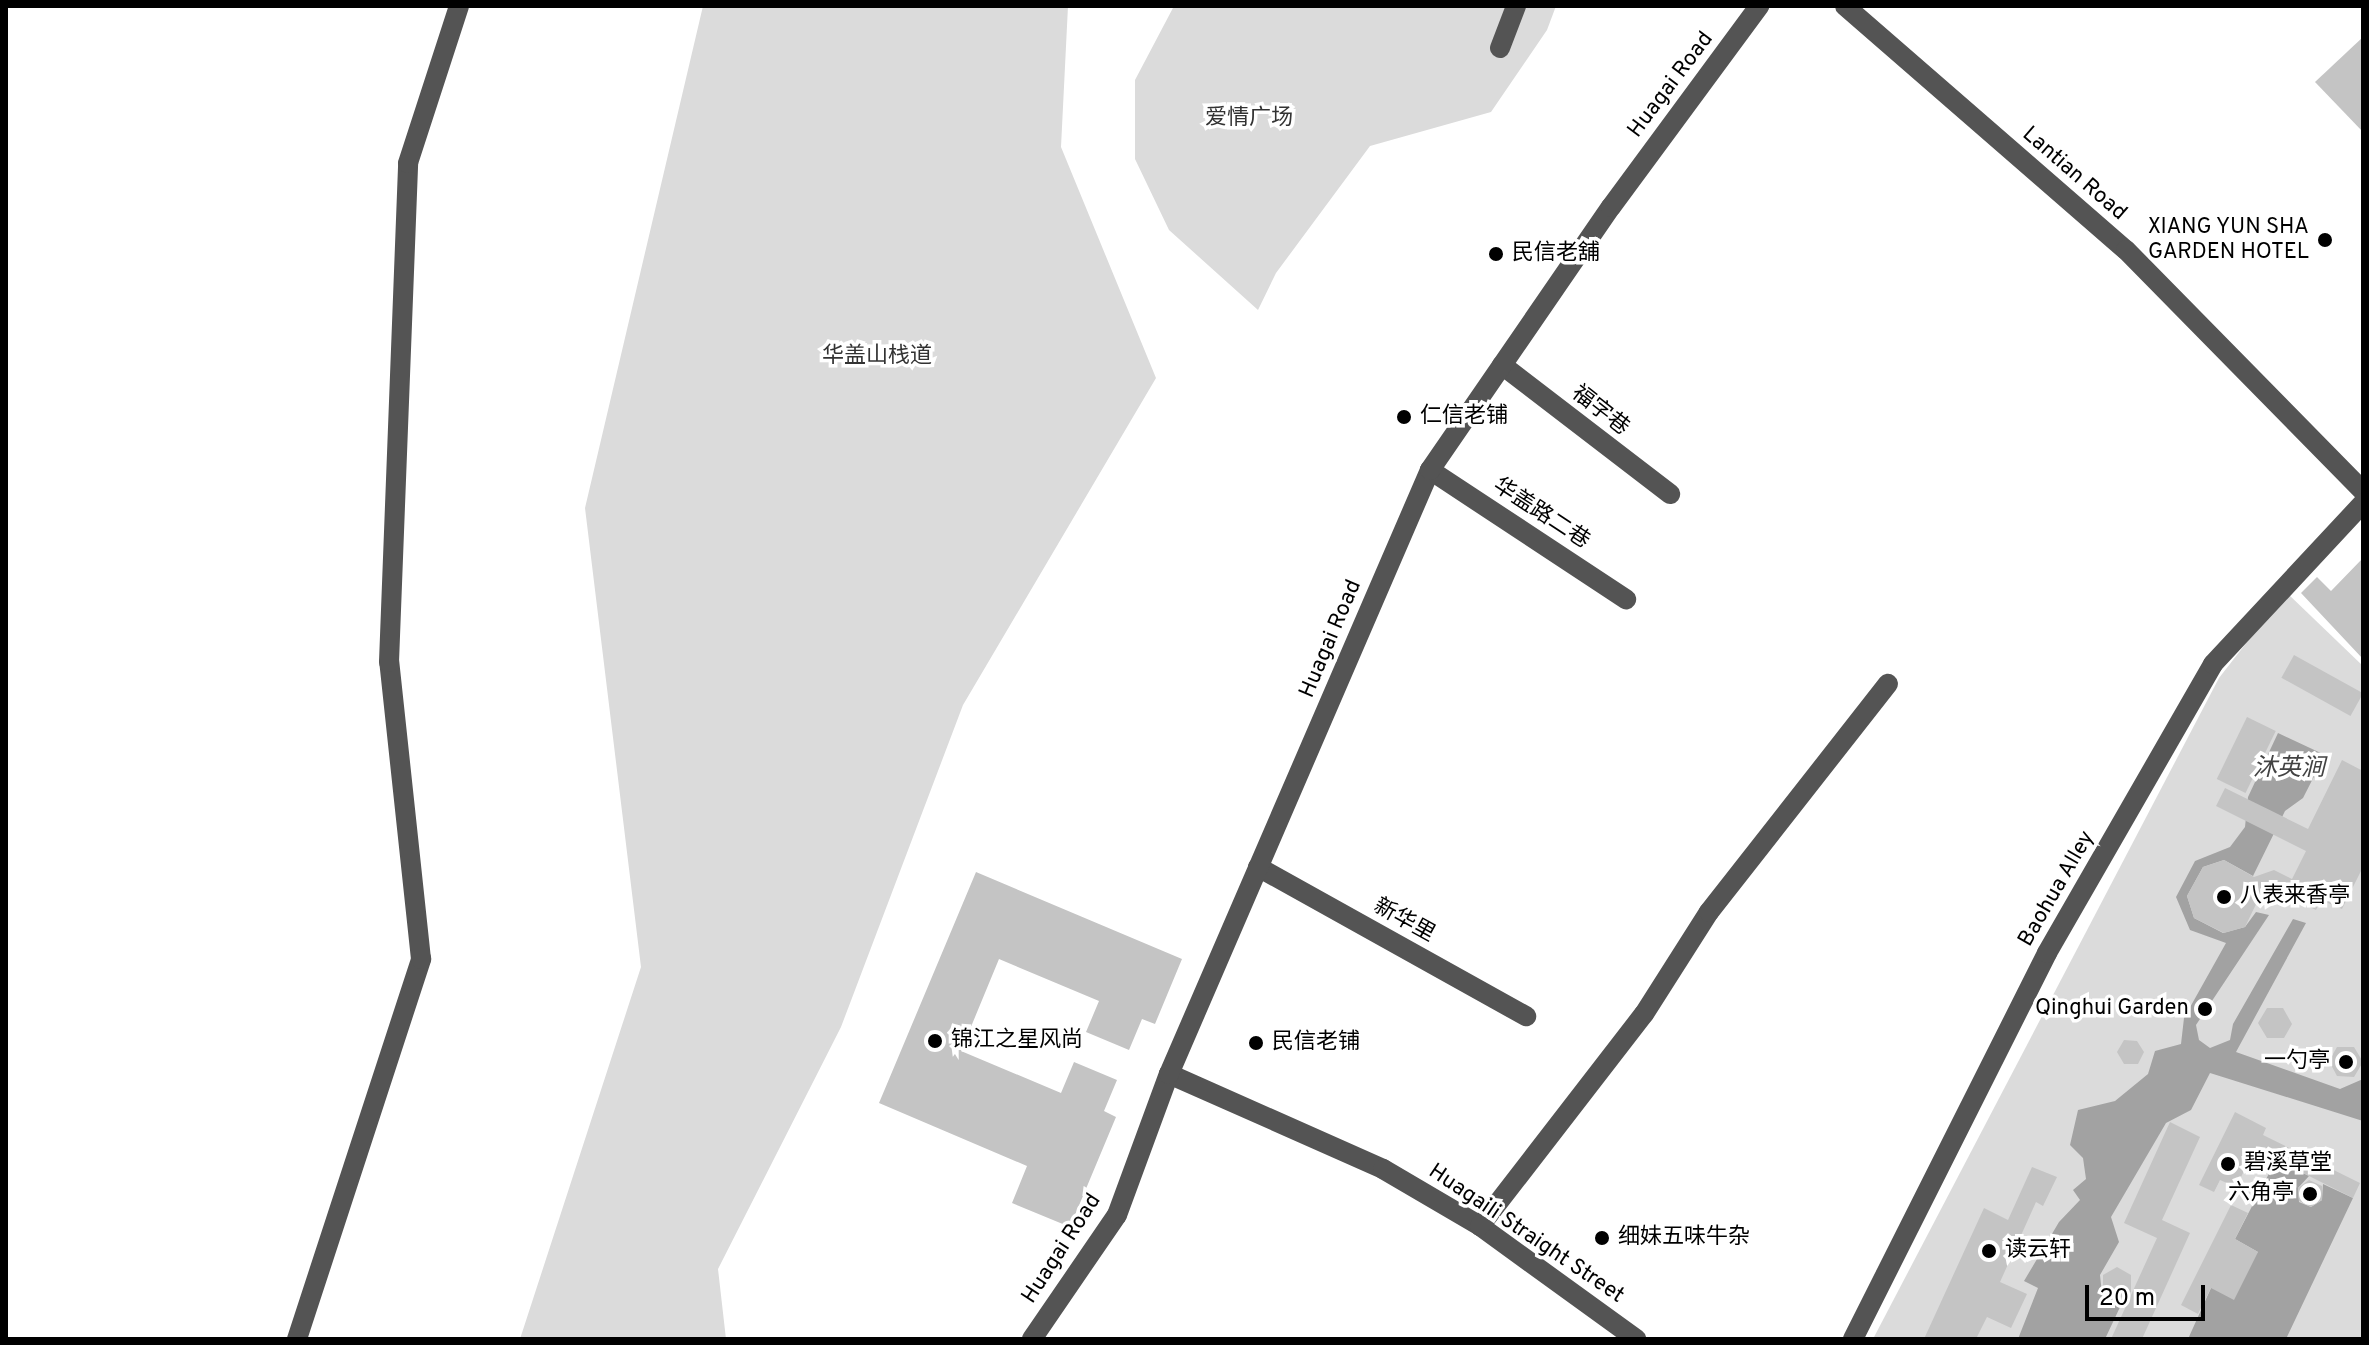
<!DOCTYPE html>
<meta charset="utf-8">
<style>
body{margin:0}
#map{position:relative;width:2369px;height:1345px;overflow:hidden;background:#fff;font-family:Overpass,"Noto Sans SC",sans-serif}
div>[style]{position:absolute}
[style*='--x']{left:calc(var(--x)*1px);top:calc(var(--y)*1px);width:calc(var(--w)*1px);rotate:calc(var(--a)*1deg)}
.green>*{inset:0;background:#dbdbdb}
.water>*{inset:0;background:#a2a2a2}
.building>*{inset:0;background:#c4c4c4;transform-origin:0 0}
.minor>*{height:20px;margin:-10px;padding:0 10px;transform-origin:10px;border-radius:10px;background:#545454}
.dots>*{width:22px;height:22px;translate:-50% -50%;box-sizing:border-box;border:4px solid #fff;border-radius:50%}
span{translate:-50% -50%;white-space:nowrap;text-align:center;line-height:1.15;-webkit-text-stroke:7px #fff;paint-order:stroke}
.street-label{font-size:22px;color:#000}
.park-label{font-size:22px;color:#323232}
.poi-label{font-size:22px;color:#000}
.right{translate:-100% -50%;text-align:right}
.left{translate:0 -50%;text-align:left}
.water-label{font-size:24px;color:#434343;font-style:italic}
.frame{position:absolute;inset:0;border:8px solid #000;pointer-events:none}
.scale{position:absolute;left:2085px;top:1285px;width:120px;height:36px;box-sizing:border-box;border:4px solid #000;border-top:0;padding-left:10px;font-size:24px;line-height:28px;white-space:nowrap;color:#000;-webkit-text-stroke:6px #fff;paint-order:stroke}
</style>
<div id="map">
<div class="green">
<div style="clip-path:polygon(703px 6px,1068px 6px,1061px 147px,1156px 378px,963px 705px,841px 1027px,718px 1269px,726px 1339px,520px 1339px,641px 967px,585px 508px)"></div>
<div style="clip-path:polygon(1174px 6px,1556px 6px,1547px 30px,1491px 112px,1370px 146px,1276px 273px,1258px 310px,1169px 230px,1135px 159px,1135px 80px)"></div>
<div style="clip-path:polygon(2286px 592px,2363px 666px,2363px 1339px,1873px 1339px,2219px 678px)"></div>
</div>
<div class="water">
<div style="clip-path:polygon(2278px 733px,2325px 755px,2303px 798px,2285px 811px,2253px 876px,2224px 860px,2203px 867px,2187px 896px,2194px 918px,2223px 933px,2245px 927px,2256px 912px,2269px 915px,2196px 1025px,2199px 1040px,2210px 1048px,2230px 1040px,2233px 1024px,2293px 919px,2306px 923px,2236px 1052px,2340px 1089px,2363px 1079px,2363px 1121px,2210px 1073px,2191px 1110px,2166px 1123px,2111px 1217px,2119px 1242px,2100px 1275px,2102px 1294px,2121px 1305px,2105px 1339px,2018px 1339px,2038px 1288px,2024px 1281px,2059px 1222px,2080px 1200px,2073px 1190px,2086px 1179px,2083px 1158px,2070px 1145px,2078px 1110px,2115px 1101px,2148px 1074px,2155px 1051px,2181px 1044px,2184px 1018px,2226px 943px,2190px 930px,2176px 897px,2195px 861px,2230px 847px,2245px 827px,2248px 797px)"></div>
<div style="clip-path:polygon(2276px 1160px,2309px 1176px,2298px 1188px,2299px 1202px,2311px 1207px,2322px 1200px,2323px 1184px,2353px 1198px,2286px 1339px,2188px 1339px,2211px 1288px,2258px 1252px,2235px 1239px)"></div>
</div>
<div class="building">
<div style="clip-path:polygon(2363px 37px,2363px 132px,2315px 82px)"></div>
<div style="clip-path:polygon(2363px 558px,2363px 659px,2301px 593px,2317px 577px,2331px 591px)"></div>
<div style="left:2294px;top:655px;width:79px;height:26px;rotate:29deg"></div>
<div style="left:2247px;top:717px;width:32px;height:69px;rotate:26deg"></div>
<div style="clip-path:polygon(2342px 760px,2363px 771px,2363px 867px,2342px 909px,2321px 900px,2316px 910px,2276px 891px,2260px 896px,2245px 927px,2224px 933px,2194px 918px,2187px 896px,2203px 867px,2224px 860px,2254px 877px,2274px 870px,2292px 879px,2306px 851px,2216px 806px,2225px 788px,2308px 829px)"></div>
<div style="clip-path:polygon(976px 872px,1182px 959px,1155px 1024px,1142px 1019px,1129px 1050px,1086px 1032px,1099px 1001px,999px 959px,961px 1051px,1061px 1093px,1074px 1062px,1117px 1080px,1104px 1111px,1116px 1117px,1070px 1227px,1012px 1203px,1027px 1166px,879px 1103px)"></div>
<div style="clip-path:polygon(2267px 1008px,2283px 1008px,2292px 1024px,2284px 1038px,2267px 1038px,2258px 1023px)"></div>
<div style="clip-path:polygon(2124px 1040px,2137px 1041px,2144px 1052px,2138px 1064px,2124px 1064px,2117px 1052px)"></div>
<div style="clip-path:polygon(2337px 1047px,2354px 1047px,2363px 1062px,2354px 1077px,2337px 1076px,2329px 1061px)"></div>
<div style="clip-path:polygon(2235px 1112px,2266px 1128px,2263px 1135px,2360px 1183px,2353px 1198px,2255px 1149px,2236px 1187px,2220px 1180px,2214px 1192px,2199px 1185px)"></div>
<div style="clip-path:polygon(2170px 1122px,2200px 1137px,2162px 1220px,2190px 1233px,2142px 1339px,2111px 1339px,2157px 1238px,2124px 1223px)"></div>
<div style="clip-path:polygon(2032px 1167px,2057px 1177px,2043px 1206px,2036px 1202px,2000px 1282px,2027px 1294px,2011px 1328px,1987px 1317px,1976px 1339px,1924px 1339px,1984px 1208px,2008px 1220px)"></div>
<div style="clip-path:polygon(2309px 1180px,2322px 1186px,2322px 1200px,2311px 1207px,2299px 1201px,2298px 1188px)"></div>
<div style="clip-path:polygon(2231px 1205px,2248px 1213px,2235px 1239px,2258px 1252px,2234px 1300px,2211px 1288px,2198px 1314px,2181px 1305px)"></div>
<div style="clip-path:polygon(2117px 1267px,2131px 1275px,2131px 1292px,2117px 1300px,2103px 1291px,2103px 1275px)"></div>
</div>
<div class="minor">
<div style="--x:1845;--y:6;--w:372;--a:41"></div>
<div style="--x:2126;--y:250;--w:338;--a:45.5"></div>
<div style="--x:1500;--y:48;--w:45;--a:-69.1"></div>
<div style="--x:1502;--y:365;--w:212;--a:37.5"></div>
<div style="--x:1430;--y:470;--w:235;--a:33.4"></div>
<div style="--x:1258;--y:867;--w:307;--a:29.1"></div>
<div style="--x:1169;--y:1074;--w:234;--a:23.9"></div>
<div style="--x:1383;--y:1169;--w:113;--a:30.4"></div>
<div style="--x:1480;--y:1226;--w:193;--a:35.9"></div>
<div style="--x:1480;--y:1226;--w:268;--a:-52.3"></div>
<div style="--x:1644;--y:1014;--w:121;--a:-57.5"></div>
<div style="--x:1709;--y:912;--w:290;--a:-51.9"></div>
<div style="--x:297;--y:1339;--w:400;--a:-71.9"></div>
<div style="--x:421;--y:959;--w:299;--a:-96.1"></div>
<div style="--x:389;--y:662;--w:499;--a:-87.8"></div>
<div style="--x:408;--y:163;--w:165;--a:-72"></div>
<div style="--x:1032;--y:1339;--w:150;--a:-55.6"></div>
<div style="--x:1117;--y:1215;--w:150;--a:-69.8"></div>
<div style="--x:1169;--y:1074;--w:658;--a:-66.63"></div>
<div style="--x:1430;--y:470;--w:319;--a:-55.5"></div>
<div style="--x:1611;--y:207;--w:250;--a:-53.6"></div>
<div style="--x:1853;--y:1339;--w:432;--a:-63.3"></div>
<div style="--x:2047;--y:953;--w:333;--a:-60.1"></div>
<div style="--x:2213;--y:664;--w:220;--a:-47"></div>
</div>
<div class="dots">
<div style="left:2325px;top:240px;background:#000"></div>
<div style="left:1496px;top:254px;background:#000"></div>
<div style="left:1404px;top:417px;background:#000"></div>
<div style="left:2224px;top:897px;background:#000"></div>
<div style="left:2205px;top:1009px;background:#000"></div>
<div style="left:935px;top:1041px;background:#000"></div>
<div style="left:1256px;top:1043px;background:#000"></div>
<div style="left:2346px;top:1062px;background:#000"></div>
<div style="left:2228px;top:1164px;background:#000"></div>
<div style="left:2310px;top:1194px;background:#000"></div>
<div style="left:1602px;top:1238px;background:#000"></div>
<div style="left:1989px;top:1251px;background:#000"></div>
</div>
<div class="street-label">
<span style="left:1671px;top:85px;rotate:-53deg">Huagai Road</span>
<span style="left:2074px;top:174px;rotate:41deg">Lantian Road</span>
<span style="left:1600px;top:411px;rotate:38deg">福字巷</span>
<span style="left:1541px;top:514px;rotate:33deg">华盖路二巷</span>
<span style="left:1331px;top:639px;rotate:-67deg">Huagai Road</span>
<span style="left:2057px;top:889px;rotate:-60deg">Baohua Alley</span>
<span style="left:1404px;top:921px;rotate:29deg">新华里</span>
<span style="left:1526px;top:1234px;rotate:34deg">Huagaili Straight Street</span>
<span style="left:1062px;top:1249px;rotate:-57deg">Huagai Road</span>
</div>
<div class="park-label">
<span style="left:1249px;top:119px">爱情广场</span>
<span style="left:877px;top:357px">华盖山栈道</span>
</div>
<div class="poi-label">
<span class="right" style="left:2309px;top:240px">XIANG YUN SHA<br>GARDEN HOTEL</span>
<span class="left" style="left:1512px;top:254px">民信老舖</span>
<span class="left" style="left:1420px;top:417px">仁信老铺</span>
<span class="left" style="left:2240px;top:897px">八表来香亭</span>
<span class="right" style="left:2189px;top:1009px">Qinghui Garden</span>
<span class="left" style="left:951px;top:1041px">锦江之星风尚</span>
<span class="left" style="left:1272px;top:1043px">民信老铺</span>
<span class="right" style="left:2330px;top:1062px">一勺亭</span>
<span class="left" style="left:2244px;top:1164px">碧溪草堂</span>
<span class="right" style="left:2294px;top:1194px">六角亭</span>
<span class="left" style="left:1618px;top:1238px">细妹五味牛杂</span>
<span class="left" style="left:2005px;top:1251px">读云轩</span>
</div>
<div class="water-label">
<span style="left:2289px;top:770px">沐英涧</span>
</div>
<div class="frame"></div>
<div class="scale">20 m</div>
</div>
